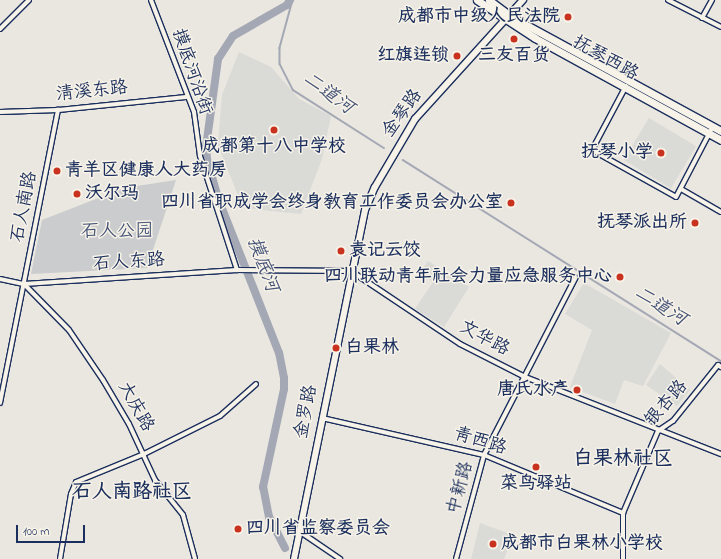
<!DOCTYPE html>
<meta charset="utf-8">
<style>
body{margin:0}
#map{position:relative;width:721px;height:559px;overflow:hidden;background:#eae7e0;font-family:"Indie Flower","LXGW WenKai TC",sans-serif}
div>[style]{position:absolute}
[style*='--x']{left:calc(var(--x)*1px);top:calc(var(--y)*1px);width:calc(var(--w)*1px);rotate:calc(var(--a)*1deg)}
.built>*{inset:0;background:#dadad6;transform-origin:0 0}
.green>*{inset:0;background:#cbcccd}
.stream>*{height:1.5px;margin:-0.75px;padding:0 0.75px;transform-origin:0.75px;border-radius:0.75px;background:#a3a8b4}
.river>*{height:8px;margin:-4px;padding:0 4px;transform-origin:4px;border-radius:4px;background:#a3a8b4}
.roads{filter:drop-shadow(1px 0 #1b2f5e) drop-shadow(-1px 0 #1b2f5e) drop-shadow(0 1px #1b2f5e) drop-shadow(0 -1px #1b2f5e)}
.street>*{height:4px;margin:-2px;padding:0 2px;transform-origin:2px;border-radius:2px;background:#f7f3e8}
.secondary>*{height:6px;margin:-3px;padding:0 3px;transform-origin:3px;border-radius:3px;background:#f7f3e8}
.primary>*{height:7px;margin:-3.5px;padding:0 3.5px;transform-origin:3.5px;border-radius:3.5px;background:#f7f3e8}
.dots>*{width:11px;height:11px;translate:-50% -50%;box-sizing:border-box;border:2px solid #f7f3e8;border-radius:50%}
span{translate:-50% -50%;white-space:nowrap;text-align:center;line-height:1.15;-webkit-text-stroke:3px #f7f3e8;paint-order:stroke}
.poi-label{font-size:18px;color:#1b2f5e;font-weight:700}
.right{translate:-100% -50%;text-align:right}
.left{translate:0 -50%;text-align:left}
.street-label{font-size:18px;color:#1b2f5e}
.park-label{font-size:18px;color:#47567a}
.water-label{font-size:19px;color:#445378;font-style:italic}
.quarter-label{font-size:20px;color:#1b2f5e;font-weight:700}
.scale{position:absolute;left:16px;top:525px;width:69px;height:18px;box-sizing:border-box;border:2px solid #1b2f5e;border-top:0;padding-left:5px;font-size:12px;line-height:14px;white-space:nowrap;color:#1b2f5e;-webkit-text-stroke:3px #f7f3e8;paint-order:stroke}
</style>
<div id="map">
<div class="built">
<div style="clip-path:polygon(239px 52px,271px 67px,299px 99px,331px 116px,322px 159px,301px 214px,243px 208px,218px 145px,222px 95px)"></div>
<div style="left:649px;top:118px;width:55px;height:49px;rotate:31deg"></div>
<div style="clip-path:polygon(428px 261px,469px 287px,444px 327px,415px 309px,433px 282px,420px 273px)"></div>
<div style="clip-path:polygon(584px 283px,671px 333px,643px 386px,624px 380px,615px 404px,570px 387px,592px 330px,565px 314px)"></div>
<div style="clip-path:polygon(660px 364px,690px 390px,677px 406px,646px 385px)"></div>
<div style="clip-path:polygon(480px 523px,513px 535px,504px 559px,471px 559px)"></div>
</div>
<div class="green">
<div style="clip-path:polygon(176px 180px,147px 268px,31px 274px,42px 220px,124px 188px)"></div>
</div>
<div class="stream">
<div style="--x:293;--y:0;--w:50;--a:105.2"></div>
<div style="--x:280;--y:48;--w:16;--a:90"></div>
<div style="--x:280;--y:64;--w:29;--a:63"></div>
<div style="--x:293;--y:90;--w:108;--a:32.5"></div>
<div style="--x:403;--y:160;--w:376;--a:32.3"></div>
</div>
<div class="river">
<div style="--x:285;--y:548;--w:35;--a:-117"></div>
<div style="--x:269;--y:517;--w:31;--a:-101"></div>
<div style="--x:263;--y:487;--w:100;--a:-77.9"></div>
<div style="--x:284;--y:389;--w:11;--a:-90"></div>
<div style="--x:284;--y:378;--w:25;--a:-101"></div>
<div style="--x:279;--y:353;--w:167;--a:-111.5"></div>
<div style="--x:218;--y:198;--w:41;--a:-105.8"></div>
<div style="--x:207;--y:159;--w:12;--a:-95"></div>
<div style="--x:206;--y:147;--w:89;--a:-82.2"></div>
<div style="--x:218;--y:59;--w:27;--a:-57"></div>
<div style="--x:233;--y:36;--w:62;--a:-29.9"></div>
<div style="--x:287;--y:5;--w:6;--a:-59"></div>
</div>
<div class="roads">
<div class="street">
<div style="--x:151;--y:0;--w:120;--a:69"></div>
<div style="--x:194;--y:112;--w:44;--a:82.2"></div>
<div style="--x:200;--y:156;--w:120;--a:72"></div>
<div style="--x:668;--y:0;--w:59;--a:27"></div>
<div style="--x:702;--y:18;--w:21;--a:-61"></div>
<div style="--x:0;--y:29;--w:41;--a:-45"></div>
<div style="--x:626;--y:86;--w:72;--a:118"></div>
<div style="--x:592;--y:150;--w:96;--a:29.2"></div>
<div style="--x:676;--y:197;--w:76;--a:-62.4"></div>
<div style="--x:0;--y:112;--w:58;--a:-2"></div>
<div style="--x:58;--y:110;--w:129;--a:-5.8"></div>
<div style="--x:681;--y:189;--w:46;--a:29.9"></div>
<div style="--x:0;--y:279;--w:25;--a:12"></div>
<div style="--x:24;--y:284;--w:213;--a:-3.8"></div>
<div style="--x:237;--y:270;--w:114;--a:0.5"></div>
<div style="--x:351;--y:271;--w:131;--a:33.8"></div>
<div style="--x:460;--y:344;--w:71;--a:26.9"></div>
<div style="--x:523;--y:376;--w:213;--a:21.5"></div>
<div style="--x:24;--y:284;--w:64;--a:45.6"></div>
<div style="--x:69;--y:330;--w:60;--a:55.8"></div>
<div style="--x:103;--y:380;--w:51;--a:59.4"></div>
<div style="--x:129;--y:424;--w:62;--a:65.1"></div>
<div style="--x:155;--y:480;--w:45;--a:51.3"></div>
<div style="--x:183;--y:515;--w:46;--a:74.7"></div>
<div style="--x:0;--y:403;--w:299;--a:-78.8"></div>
<div style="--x:322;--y:418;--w:166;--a:12.9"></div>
<div style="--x:484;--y:455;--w:151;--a:22.6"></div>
<div style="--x:299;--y:531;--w:50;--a:34.3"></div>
<div style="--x:60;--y:559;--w:66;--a:-80.4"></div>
<div style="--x:71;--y:494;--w:13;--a:-67"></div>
<div style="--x:76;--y:482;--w:74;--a:-22.4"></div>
<div style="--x:144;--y:454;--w:85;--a:-26.6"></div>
<div style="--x:220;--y:416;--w:48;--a:-41.6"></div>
<div style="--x:456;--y:559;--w:108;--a:-74.9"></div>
<div style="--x:484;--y:455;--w:200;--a:-62.7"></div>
<div style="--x:623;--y:559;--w:46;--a:-90"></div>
<div style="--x:623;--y:513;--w:89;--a:-66.9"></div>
<div style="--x:658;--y:431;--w:18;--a:-34"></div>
<div style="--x:673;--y:421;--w:72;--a:-51.2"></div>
<div style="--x:718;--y:365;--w:4;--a:34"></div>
</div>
<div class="secondary">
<div style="--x:294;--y:559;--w:356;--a:-78.5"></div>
<div style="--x:365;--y:210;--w:25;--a:-67"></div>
<div style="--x:375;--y:187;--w:79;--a:-59.5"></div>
<div style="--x:415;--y:119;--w:161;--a:-47.8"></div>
</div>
<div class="primary">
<div style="--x:477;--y:0;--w:69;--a:33.2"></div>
<div style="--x:535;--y:38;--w:212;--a:28.7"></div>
<div style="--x:489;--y:0;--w:26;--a:37"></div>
<div style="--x:510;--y:16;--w:240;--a:28.6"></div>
</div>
</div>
<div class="dots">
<div style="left:568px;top:17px;background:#c8321e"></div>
<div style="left:514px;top:39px;background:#c8321e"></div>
<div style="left:457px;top:56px;background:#c8321e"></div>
<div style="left:274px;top:130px;background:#c8321e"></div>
<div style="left:661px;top:153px;background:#c8321e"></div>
<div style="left:57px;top:171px;background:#c8321e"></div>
<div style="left:77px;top:194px;background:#c8321e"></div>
<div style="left:511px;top:203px;background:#c8321e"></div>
<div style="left:695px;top:223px;background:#c8321e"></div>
<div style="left:341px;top:251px;background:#c8321e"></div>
<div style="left:620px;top:277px;background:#c8321e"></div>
<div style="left:336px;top:348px;background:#c8321e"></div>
<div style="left:577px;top:390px;background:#c8321e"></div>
<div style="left:536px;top:467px;background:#c8321e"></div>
<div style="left:238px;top:529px;background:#c8321e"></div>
<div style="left:493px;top:544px;background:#c8321e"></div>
</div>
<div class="poi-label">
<span class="right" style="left:560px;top:17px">成都市中级人民法院</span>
<span class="right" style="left:449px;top:56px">红旗连锁</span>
<span style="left:514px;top:56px">三友百货</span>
<span style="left:274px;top:147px">成都第十八中学校</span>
<span class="right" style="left:653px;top:153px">抚琴小学</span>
<span class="left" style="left:65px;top:171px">青羊区健康人大药房</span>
<span class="left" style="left:85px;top:194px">沃尔玛</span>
<span class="right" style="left:503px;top:203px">四川省职成学会终身教育工作委员会办公室</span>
<span class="right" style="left:687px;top:223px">抚琴派出所</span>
<span class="left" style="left:349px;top:251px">袁记云饺</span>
<span class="right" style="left:612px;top:277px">四川联动青年社会力量应急服务中心</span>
<span class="left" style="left:345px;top:348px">白果林</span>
<span class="right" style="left:569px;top:390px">唐氏水产</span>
<span style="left:536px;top:484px">菜鸟驿站</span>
<span class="left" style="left:246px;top:529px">四川省监察委员会</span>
<span class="left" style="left:501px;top:544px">成都市白果林小学校</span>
</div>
<div class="street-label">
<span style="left:605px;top:59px;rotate:29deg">抚琴西路</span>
<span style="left:191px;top:72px;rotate:71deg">摸底河沿街</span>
<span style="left:92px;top:92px;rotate:-6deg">清溪东路</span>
<span style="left:403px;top:114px;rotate:-54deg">金琴路</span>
<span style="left:25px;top:207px;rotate:-79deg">石人南路</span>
<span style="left:129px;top:263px;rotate:-4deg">石人东路</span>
<span style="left:484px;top:339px;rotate:28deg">文华路</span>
<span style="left:667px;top:404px;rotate:-49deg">银杏路</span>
<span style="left:135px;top:407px;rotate:61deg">大庆路</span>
<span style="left:307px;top:412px;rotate:-79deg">金罗路</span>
<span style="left:480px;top:442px;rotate:17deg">青西路</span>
<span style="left:461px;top:488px;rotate:-75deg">中新路</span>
</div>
<div class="park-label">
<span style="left:117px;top:232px">石人公园</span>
</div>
<div class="water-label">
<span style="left:328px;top:94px;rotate:36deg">二道河</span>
<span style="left:262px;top:265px;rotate:69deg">摸底河</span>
<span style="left:660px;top:307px;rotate:32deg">二道河</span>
</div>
<div class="quarter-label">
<span style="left:623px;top:459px">白果林社区</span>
<span style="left:132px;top:492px">石人南路社区</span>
</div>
<div class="scale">100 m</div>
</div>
